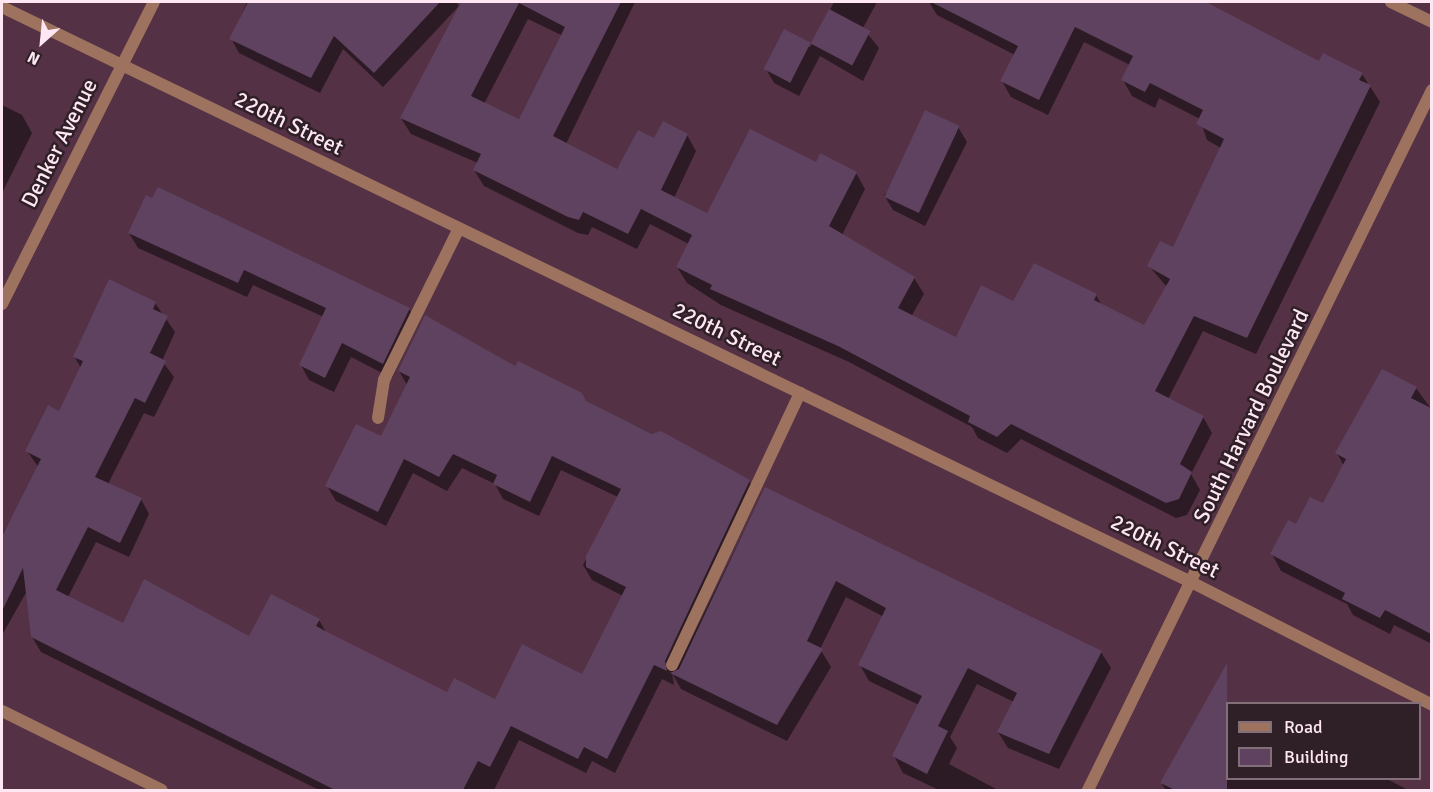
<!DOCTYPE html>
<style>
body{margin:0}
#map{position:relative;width:1433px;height:792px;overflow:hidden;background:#543144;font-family:Signika,sans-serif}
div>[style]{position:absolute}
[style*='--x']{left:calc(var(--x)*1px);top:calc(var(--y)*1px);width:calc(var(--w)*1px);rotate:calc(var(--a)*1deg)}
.shadow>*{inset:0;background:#0007}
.building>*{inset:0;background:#5f425f;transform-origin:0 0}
.service>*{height:12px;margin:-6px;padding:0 6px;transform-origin:6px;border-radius:6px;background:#9d735f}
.minor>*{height:12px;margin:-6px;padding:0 6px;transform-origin:6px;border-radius:6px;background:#9d735f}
span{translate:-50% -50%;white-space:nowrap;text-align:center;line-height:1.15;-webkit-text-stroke:5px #2f1f27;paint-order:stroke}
.street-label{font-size:22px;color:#fee7f2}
.frame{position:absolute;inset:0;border:3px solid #fee7f2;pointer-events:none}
.legend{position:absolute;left:1226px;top:702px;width:195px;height:78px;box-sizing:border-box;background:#2f1f27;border:2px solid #826f78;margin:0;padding:8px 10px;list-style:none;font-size:18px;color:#fee7f2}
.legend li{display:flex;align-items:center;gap:12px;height:30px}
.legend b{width:30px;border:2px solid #826f78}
.north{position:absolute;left:12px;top:12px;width:60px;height:60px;-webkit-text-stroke:4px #2f1f27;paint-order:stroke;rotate:207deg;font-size:16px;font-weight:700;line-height:24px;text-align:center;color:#fee7f2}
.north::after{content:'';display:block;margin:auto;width:21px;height:27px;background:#fee7f2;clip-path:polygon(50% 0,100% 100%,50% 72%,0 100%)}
</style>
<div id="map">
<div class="shadow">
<div style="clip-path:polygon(247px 2px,456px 2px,459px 6px,383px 87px,343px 49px,320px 93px,239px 53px,231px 38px)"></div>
<div style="clip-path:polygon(evenodd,463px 2px,635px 2px,566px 144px,618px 171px,655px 140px,687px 135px,696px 151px,674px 198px,708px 215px,816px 164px,856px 173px,865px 189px,842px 235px,914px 278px,924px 294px,911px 317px,956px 339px,1014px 303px,1096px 295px,1102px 306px,1144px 327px,1167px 287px,1149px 266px,1174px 249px,1221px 148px,1207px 140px,1200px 119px,1159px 98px,1155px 108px,1132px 96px,1123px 80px,1130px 65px,1084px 42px,1048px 115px,1011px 97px,1002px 81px,1015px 55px,937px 15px,929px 2px,1201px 2px,1319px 63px,1362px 74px,1380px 102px,1256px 354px,1203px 331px,1168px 399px,1203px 417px,1212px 433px,1191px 474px,1200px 490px,1187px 515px,1176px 518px,1021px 439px,1007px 453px,978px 438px,972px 427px,849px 362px,721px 305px,687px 283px,677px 267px,689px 244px,650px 224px,637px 249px,592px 227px,588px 235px,578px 233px,484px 186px,474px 170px,478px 163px,411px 134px,401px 118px,463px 2px,528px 19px,563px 36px,520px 121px,484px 104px,528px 19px)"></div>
<div style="clip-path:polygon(834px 2px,877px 2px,863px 28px,879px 48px,863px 81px,820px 56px,799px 96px,774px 83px,766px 69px,811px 46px)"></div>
<div style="clip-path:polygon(2px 105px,22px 115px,32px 133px,2px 193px)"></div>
<div style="clip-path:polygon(958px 127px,967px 142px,925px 226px,893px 210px,884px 195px)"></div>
<div style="clip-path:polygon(129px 233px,409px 309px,418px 324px,392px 378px,351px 357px,334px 392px,309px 380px,301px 365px,324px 317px,253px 285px,247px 297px,138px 248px)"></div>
<div style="clip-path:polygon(155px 303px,175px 332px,162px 361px,174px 377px,154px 417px,144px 413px,108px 484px,141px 499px,149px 514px,129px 557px,96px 542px,68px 597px,124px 625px,250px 638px,319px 620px,327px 634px,448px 694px,496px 701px,583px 676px,623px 596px,592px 580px,583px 565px,618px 497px,561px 470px,539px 516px,503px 499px,495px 484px,462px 468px,447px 491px,413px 473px,386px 526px,336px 501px,327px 486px,382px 438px,407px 385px,399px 371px,516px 368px,749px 481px,758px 496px,675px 672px,765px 489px,1101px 652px,1111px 668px,1059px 769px,1008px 748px,998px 732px,1014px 702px,977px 684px,950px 737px,957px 748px,949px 764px,998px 790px,939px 790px,903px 773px,894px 756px,919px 705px,869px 681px,860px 665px,884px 617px,846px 597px,820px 649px,831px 667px,787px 741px,681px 689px,672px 673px,674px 685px,662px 679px,615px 773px,592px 761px,586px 773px,519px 740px,494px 790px,319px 790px,41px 652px,32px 637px,27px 591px,2px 635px,2px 535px,39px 468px,27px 451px,60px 413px,81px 368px,74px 356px)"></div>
<div style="clip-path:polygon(1416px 388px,1432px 410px,1432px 496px,1424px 512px,1432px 516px,1432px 644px,1394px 625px,1390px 634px,1353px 615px,1347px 604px,1281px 571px,1272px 554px,1324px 505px,1344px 466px,1337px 453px)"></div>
<div style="clip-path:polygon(1212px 697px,1228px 705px,1228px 778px,1385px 778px,1408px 790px,1166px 790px,1161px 783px)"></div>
</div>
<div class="building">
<div style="clip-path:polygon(248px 2px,440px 2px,374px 73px,334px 36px,311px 78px,229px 39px)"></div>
<div style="clip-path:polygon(evenodd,461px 2px,621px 2px,553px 136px,617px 169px,638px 130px,654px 138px,663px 121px,688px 134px,661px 190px,707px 213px,750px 129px,816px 162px,820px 153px,857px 172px,829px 226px,915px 277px,898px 308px,956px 337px,981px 285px,1013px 301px,1034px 263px,1097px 294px,1094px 300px,1144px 325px,1170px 279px,1147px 266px,1160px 241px,1173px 247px,1224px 139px,1196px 124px,1203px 110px,1150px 83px,1145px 92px,1121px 80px,1133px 56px,1075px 27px,1039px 100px,1000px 81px,1018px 46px,931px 2px,1206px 2px,1319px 61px,1323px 53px,1363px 73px,1359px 80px,1371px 85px,1247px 338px,1194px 316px,1155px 391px,1204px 416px,1180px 464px,1192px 472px,1179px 499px,1166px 503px,1011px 424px,997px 437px,968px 422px,970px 416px,838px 346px,710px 289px,712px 285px,676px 267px,692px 235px,641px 209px,628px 234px,583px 212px,579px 220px,568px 217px,473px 170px,481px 154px,400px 118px,461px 2px,519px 3px,565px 27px,519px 119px,471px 96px,519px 3px)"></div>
<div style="left:829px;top:9px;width:47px;height:39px;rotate:28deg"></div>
<div style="left:784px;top:29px;width:30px;height:45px;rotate:27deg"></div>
<div style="left:925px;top:110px;width:38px;height:96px;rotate:25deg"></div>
<div style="clip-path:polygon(158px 187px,410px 308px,383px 364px,342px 343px,325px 378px,299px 365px,326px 308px,244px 270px,238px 283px,128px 233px,146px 195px,152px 198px)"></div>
<div style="clip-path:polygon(109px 279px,156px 302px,153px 309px,168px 316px,150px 353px,166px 361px,145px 403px,135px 398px,95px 477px,142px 498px,120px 543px,88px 527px,56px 590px,123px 623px,144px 579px,249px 636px,271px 594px,320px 619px,316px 626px,329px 633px,447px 692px,454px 678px,495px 699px,522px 644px,582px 674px,626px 587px,586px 567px,586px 556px,621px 489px,552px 456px,530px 502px,493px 484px,497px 475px,453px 454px,439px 477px,404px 459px,378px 512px,325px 486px,356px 424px,381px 436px,410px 377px,398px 371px,425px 315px,515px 366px,518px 361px,582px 393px,586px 401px,652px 434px,661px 431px,750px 480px,665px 661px,667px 671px,654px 665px,607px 759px,584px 747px,578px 759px,511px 726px,490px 767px,478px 761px,463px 790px,335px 790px,31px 637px,23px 568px,2px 611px,2px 536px,41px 459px,25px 451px,48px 405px,59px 411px,83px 361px,73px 357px)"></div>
<div style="clip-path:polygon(1382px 369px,1417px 387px,1411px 398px,1431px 408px,1431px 634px,1385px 610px,1380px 618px,1342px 599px,1345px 593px,1270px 554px,1288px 520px,1296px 524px,1310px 497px,1323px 503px,1346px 459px,1335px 453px)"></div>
<div style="clip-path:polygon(765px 487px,1102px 651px,1049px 754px,997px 732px,1017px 693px,968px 668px,938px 726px,948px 731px,927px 774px,892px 756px,922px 696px,858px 665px,886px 608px,836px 581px,807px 641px,823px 649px,777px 725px,670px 673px,679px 669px)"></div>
<div style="clip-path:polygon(1227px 663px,1227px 790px,1175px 790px,1160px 783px)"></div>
</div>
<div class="service">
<div style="--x:378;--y:418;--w:38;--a:-81"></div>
<div style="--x:384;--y:380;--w:169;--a:-63.7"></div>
<div style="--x:672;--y:665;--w:301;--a:-64.8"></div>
</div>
<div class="minor">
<div style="--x:1391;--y:2;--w:46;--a:26"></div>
<div style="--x:2;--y:7;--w:1323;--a:25.81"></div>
<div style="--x:1193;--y:583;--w:268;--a:27"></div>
<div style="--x:2;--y:304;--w:338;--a:-63.3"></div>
<div style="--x:2;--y:711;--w:178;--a:26.3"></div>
<div style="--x:1088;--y:790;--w:780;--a:-63.83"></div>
</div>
<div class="street-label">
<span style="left:289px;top:123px;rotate:26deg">220th Street</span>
<span style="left:59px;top:143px;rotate:-63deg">Denker Avenue</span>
<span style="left:727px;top:334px;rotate:26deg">220th Street</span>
<span style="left:1251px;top:416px;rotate:-64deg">South Harvard Boulevard</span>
<span style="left:1165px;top:546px;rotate:26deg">220th Street</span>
</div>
<div class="frame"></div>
<ul class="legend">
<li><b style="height:8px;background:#9d735f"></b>Road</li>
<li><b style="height:16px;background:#5f425f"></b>Building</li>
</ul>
<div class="north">N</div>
</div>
